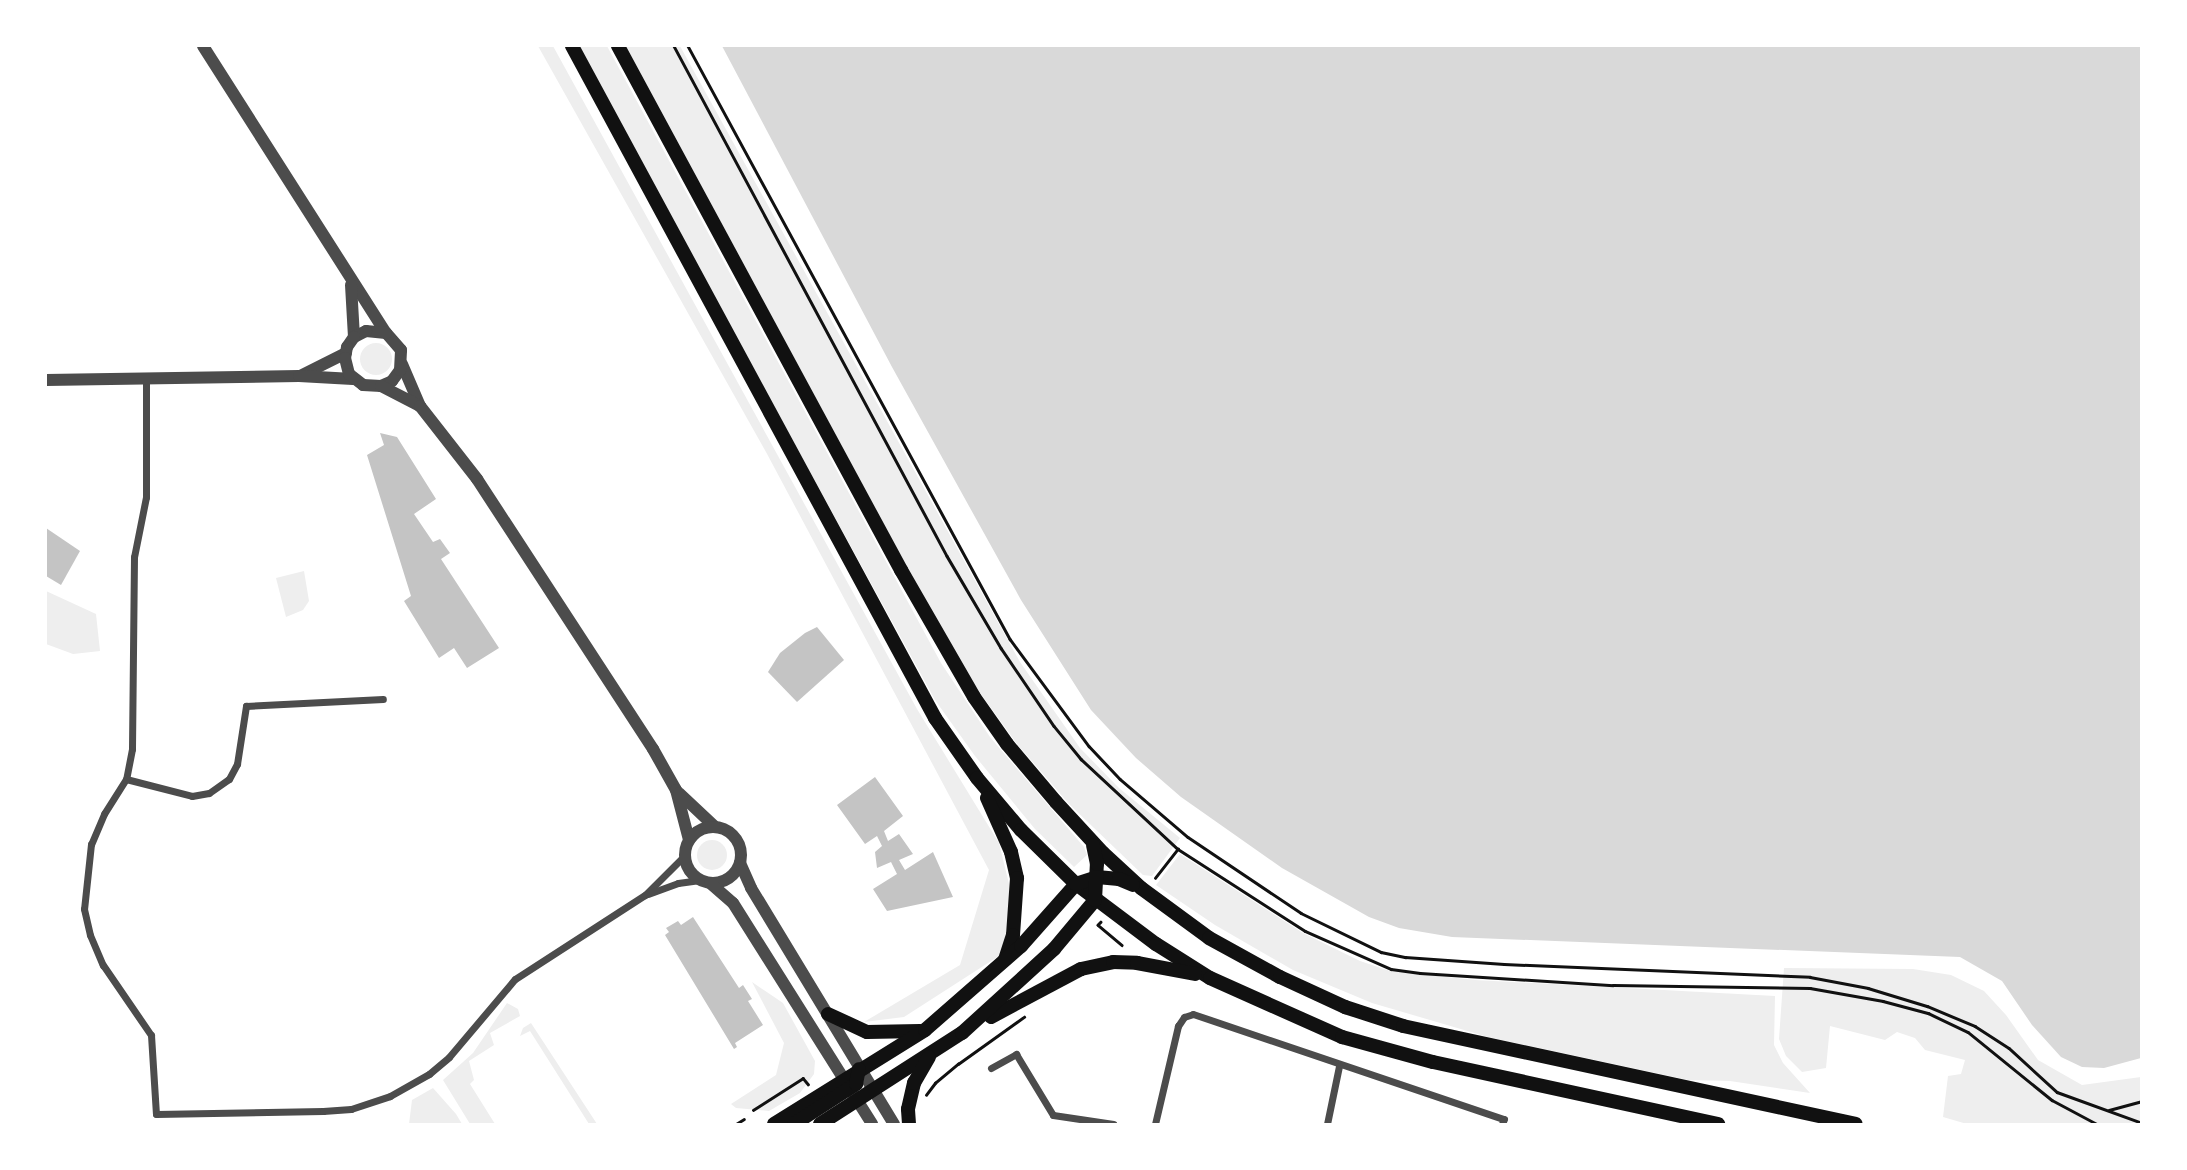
<!DOCTYPE html>
<style>
body{margin:0}
#map{position:relative;width:2187px;height:1170px;overflow:hidden;background:#fff;font-family:Mulish,sans-serif}
div>[style]{position:absolute}
[style*='--x']{left:calc(var(--x)*1px);top:calc(var(--y)*1px);width:calc(var(--w)*1px);rotate:calc(var(--a)*1deg)}
.green>*{inset:0;background:#eee}
.round{border-radius:50%}
.water>*{inset:0;background:#d9d9d9}
.building>*{inset:0;background:#c4c4c4}
.path>*{height:2.5px;margin:-1.25px;padding:0 1.25px;transform-origin:1.25px;border-radius:1.25px;background:#111}
.minor>*{height:7px;margin:-3.5px;padding:0 3.5px;transform-origin:3.5px;border-radius:3.5px;background:#4c4c4c}
.tertiary>*{height:12px;margin:-6px;padding:0 6px;transform-origin:6px;border-radius:6px;background:#4c4c4c}
.tertiary>.ring{margin:-6px;padding:0;box-sizing:content-box;background:none;border:12px solid #4c4c4c;border-radius:50%}
.primary>*{height:14px;margin:-7px;padding:0 7px;transform-origin:7px;border-radius:7px;background:#111}
span{translate:-50% -50%;white-space:nowrap;text-align:center;line-height:1.15;-webkit-text-stroke:5px #fff;paint-order:stroke}
.frame{position:absolute;inset:0;border:47px solid #fff;pointer-events:none}
</style>
<div id="map">
<div class="green">
<div style="clip-path:polygon(538px 46px,553px 46px,917px 709px,999px 843px,1009px 884px,1009px 916px,1002px 954px,904px 1017px,864px 1022px,960px 965px,989px 870px,766px 452px)"></div>
<div style="clip-path:polygon(577px 46px,607px 46px,941px 663px,990px 737px,1084px 847px,1087px 855px,1074px 867px,1035px 829px,975px 756px,935px 700px)"></div>
<div style="clip-path:polygon(626px 46px,680px 46px,1020px 662px,1080px 748px,1119px 788px,1180px 838px,1152px 876px,1143px 875px,1069px 804px,1017px 744px,973px 683px,935px 619px)"></div>
<div class="round" style="left:360px;top:343px;width:32px;height:32px"></div>
<div style="clip-path:polygon(304px 571px,309px 601px,303px 610px,286px 617px,276px 578px)"></div>
<div style="clip-path:polygon(46px 591px,96px 614px,100px 651px,73px 654px,46px 644px)"></div>
<div class="round" style="left:697px;top:840px;width:30px;height:30px"></div>
<div style="clip-path:polygon(1180px 854px,1303px 933px,1360px 961px,1390px 971px,1475px 980px,1775px 996px,1774px 1045px,1783px 1063px,1810px 1093px,1730px 1081px,1688px 1080px,1488px 1037px,1372px 1003px,1293px 970px,1215px 925px,1156px 885px)"></div>
<div style="clip-path:polygon(1784px 968px,1913px 969px,1951px 975px,1984px 991px,2006px 1015px,2038px 1060px,2082px 1085px,2141px 1077px,2141px 1124px,1967px 1124px,1943px 1117px,1948px 1076px,1961px 1074px,1965px 1060px,1925px 1050px,1915px 1038px,1897px 1032px,1885px 1040px,1830px 1026px,1826px 1068px,1802px 1072px,1786px 1056px,1779px 1039px)"></div>
<div style="clip-path:polygon(752px 982px,783px 1003px,815px 1061px,814px 1074px,800px 1093px,769px 1111px,736px 1108px,731px 1104px,776px 1075px,784px 1043px)"></div>
<div style="clip-path:polygon(507px 1003px,518px 1009px,520px 1016px,490px 1033px,494px 1045px,469px 1061px,474px 1080px,470px 1084px,495px 1124px,470px 1124px,443px 1080px,473px 1053px)"></div>
<div style="clip-path:polygon(531px 1023px,597px 1124px,589px 1124px,530px 1031px,520px 1036px,523px 1028px)"></div>
<div style="clip-path:polygon(433px 1088px,456px 1114px,462px 1124px,409px 1124px,412px 1100px)"></div>
</div>
<div class="water">
<div style="clip-path:polygon(722px 46px,2141px 46px,2141px 1058px,2104px 1068px,2082px 1067px,2061px 1057px,2032px 1025px,2002px 981px,1960px 957px,1452px 937px,1399px 928px,1369px 917px,1282px 868px,1181px 797px,1136px 758px,1091px 710px,1021px 600px,892px 367px)"></div>
</div>
<div class="building">
<div style="clip-path:polygon(380px 433px,397px 437px,436px 499px,414px 514px,433px 542px,440px 539px,450px 553px,441px 559px,499px 648px,467px 668px,454px 648px,439px 658px,404px 601px,411px 596px,367px 455px,384px 445px)"></div>
<div style="clip-path:polygon(46px 528px,80px 551px,61px 585px,46px 576px)"></div>
<div style="clip-path:polygon(817px 627px,844px 660px,797px 702px,768px 672px,780px 653px,805px 633px)"></div>
<div style="clip-path:polygon(875px 777px,903px 816px,884px 831px,888px 841px,899px 834px,913px 854px,899px 860px,905px 870px,933px 852px,953px 897px,887px 911px,873px 889px,897px 874px,891px 862px,877px 868px,875px 852px,882px 846px,877px 836px,865px 844px,837px 805px)"></div>
<div style="clip-path:polygon(693px 917px,739px 988px,743px 985px,752px 999px,748px 1001px,763px 1025px,735px 1043px,737px 1047px,734px 1049px,665px 935px,669px 932px,666px 928px,678px 921px,681px 925px)"></div>
</div>
<div class="path">
<div style="--x:674;--y:46;--w:578;--a:61.84"></div>
<div style="--x:947;--y:556;--w:107;--a:59.6"></div>
<div style="--x:1001;--y:648;--w:94;--a:55.8"></div>
<div style="--x:1054;--y:726;--w:43;--a:50.7"></div>
<div style="--x:1081;--y:759;--w:132;--a:42.9"></div>
<div style="--x:1178;--y:849;--w:151;--a:32.8"></div>
<div style="--x:1305;--y:931;--w:94;--a:23.8"></div>
<div style="--x:1391;--y:969;--w:29;--a:8"></div>
<div style="--x:1420;--y:973;--w:193;--a:3.6"></div>
<div style="--x:1613;--y:985;--w:197;--a:0.9"></div>
<div style="--x:1810;--y:988;--w:74;--a:10.1"></div>
<div style="--x:1883;--y:1001;--w:47;--a:14.9"></div>
<div style="--x:1928;--y:1013;--w:44;--a:25.4"></div>
<div style="--x:1968;--y:1032;--w:108;--a:39"></div>
<div style="--x:2052;--y:1100;--w:51;--a:28.1"></div>
<div style="--x:688;--y:46;--w:675;--a:61.5"></div>
<div style="--x:1010;--y:639;--w:133;--a:53.6"></div>
<div style="--x:1089;--y:746;--w:45;--a:46.8"></div>
<div style="--x:1120;--y:779;--w:89;--a:40.5"></div>
<div style="--x:1188;--y:837;--w:136;--a:33.9"></div>
<div style="--x:1301;--y:913;--w:89;--a:26"></div>
<div style="--x:1381;--y:952;--w:25;--a:12"></div>
<div style="--x:1405;--y:957;--w:99;--a:4"></div>
<div style="--x:1504;--y:964;--w:306;--a:2.4"></div>
<div style="--x:1810;--y:977;--w:59;--a:10.7"></div>
<div style="--x:1868;--y:988;--w:62;--a:17"></div>
<div style="--x:1927;--y:1006;--w:52;--a:22.6"></div>
<div style="--x:1975;--y:1026;--w:40;--a:32.9"></div>
<div style="--x:2009;--y:1048;--w:65;--a:42.5"></div>
<div style="--x:2057;--y:1092;--w:90;--a:20"></div>
<div style="--x:1155;--y:878;--w:37;--a:-52"></div>
<div style="--x:1101;--y:922;--w:4;--a:135"></div>
<div style="--x:1098;--y:925;--w:31;--a:40"></div>
<div style="--x:926;--y:1095;--w:15;--a:-53"></div>
<div style="--x:935;--y:1083;--w:30;--a:-40"></div>
<div style="--x:958;--y:1064;--w:81;--a:-35.5"></div>
<div style="--x:753;--y:1110;--w:59;--a:-32.6"></div>
<div style="--x:803;--y:1078;--w:8;--a:50"></div>
<div style="--x:2109;--y:1110;--w:34;--a:-15"></div>
<div style="--x:736;--y:1124;--w:9;--a:-32"></div>
</div>
<div class="minor">
<div style="--x:146;--y:379;--w:118;--a:90"></div>
<div style="--x:146;--y:497;--w:61;--a:101.3"></div>
<div style="--x:134;--y:557;--w:192;--a:90.6"></div>
<div style="--x:132;--y:749;--w:31;--a:101"></div>
<div style="--x:126;--y:779;--w:41;--a:122.2"></div>
<div style="--x:104;--y:814;--w:33;--a:113"></div>
<div style="--x:91;--y:844;--w:65;--a:96.1"></div>
<div style="--x:84;--y:909;--w:27;--a:77"></div>
<div style="--x:90;--y:935;--w:33;--a:67"></div>
<div style="--x:103;--y:965;--w:85;--a:55.6"></div>
<div style="--x:151;--y:1035;--w:79;--a:86.4"></div>
<div style="--x:156;--y:1114;--w:167;--a:-1"></div>
<div style="--x:323;--y:1111;--w:28;--a:-4"></div>
<div style="--x:351;--y:1109;--w:41;--a:-18.4"></div>
<div style="--x:390;--y:1096;--w:45;--a:-29.4"></div>
<div style="--x:429;--y:1074;--w:26;--a:-40"></div>
<div style="--x:449;--y:1057;--w:102;--a:-49.8"></div>
<div style="--x:515;--y:979;--w:155;--a:-32.9"></div>
<div style="--x:645;--y:895;--w:57;--a:-45"></div>
<div style="--x:126;--y:779;--w:68;--a:14.4"></div>
<div style="--x:192;--y:796;--w:17;--a:-10"></div>
<div style="--x:209;--y:793;--w:24;--a:-35"></div>
<div style="--x:229;--y:779;--w:17;--a:-62"></div>
<div style="--x:237;--y:764;--w:59;--a:-81.2"></div>
<div style="--x:246;--y:706;--w:137;--a:-2.9"></div>
<div style="--x:648;--y:894;--w:32;--a:-20"></div>
<div style="--x:678;--y:883;--w:22;--a:-8"></div>
<div style="--x:991;--y:1068;--w:29;--a:-29"></div>
<div style="--x:1016;--y:1054;--w:71;--a:58.8"></div>
<div style="--x:1053;--y:1115;--w:61;--a:8.5"></div>
<div style="--x:1155;--y:1124;--w:101;--a:-76.8"></div>
<div style="--x:1178;--y:1026;--w:11;--a:-56"></div>
<div style="--x:1184;--y:1017;--w:9;--a:-18"></div>
<div style="--x:1193;--y:1014;--w:328;--a:18.7"></div>
<div style="--x:1504;--y:1119;--w:5;--a:112"></div>
<div style="--x:1327;--y:1124;--w:59;--a:-78.3"></div>
</div>
<div class="tertiary">
<div style="--x:203;--y:46;--w:340;--a:57.5"></div>
<div style="--x:351;--y:285;--w:52;--a:86.7"></div>
<div style="--x:402;--y:364;--w:46;--a:66.8"></div>
<div style="--x:302;--y:375;--w:49;--a:-26.6"></div>
<div style="--x:46;--y:380;--w:253;--a:-0.9"></div>
<div style="--x:299;--y:376;--w:54;--a:3.2"></div>
<div style="--x:381;--y:386;--w:12;--a:-24"></div>
<div style="--x:392;--y:381;--w:14;--a:-54"></div>
<div style="--x:400;--y:370;--w:20;--a:-87"></div>
<div style="--x:401;--y:350;--w:23;--a:-131"></div>
<div style="--x:386;--y:333;--w:20;--a:-174"></div>
<div style="--x:366;--y:331;--w:13;--a:153"></div>
<div style="--x:354;--y:337;--w:12;--a:125"></div>
<div style="--x:347;--y:347;--w:11;--a:100"></div>
<div style="--x:345;--y:358;--w:16;--a:76"></div>
<div style="--x:349;--y:374;--w:18;--a:38"></div>
<div style="--x:363;--y:385;--w:18;--a:3"></div>
<div style="--x:381;--y:386;--w:44;--a:27.1"></div>
<div style="--x:420;--y:406;--w:93;--a:52"></div>
<div style="--x:477;--y:479;--w:322;--a:56.9"></div>
<div style="--x:653;--y:749;--w:47;--a:60.7"></div>
<div style="--x:676;--y:790;--w:52;--a:75.4"></div>
<div style="--x:679;--y:793;--w:48;--a:43.3"></div>
<div class="ring" style="left:685px;top:827px;width:44px;height:44px"></div>
<div style="--x:740;--y:863;--w:27;--a:66"></div>
<div style="--x:751;--y:888;--w:276;--a:58.8"></div>
<div style="--x:710;--y:883;--w:30;--a:41"></div>
<div style="--x:733;--y:903;--w:261;--a:57.8"></div>
</div>
<div class="primary">
<div style="--x:572;--y:46;--w:764;--a:61.62"></div>
<div style="--x:935;--y:718;--w:73;--a:55"></div>
<div style="--x:977;--y:778;--w:68;--a:49.8"></div>
<div style="--x:1021;--y:830;--w:77;--a:44.5"></div>
<div style="--x:1076;--y:884;--w:100;--a:36.9"></div>
<div style="--x:1156;--y:944;--w:64;--a:32.2"></div>
<div style="--x:1210;--y:978;--w:145;--a:24.1"></div>
<div style="--x:1342;--y:1037;--w:94;--a:15.4"></div>
<div style="--x:1433;--y:1062;--w:292;--a:12.3"></div>
<div style="--x:618;--y:46;--w:596;--a:61.63"></div>
<div style="--x:901;--y:570;--w:146;--a:60.1"></div>
<div style="--x:974;--y:697;--w:57;--a:54.9"></div>
<div style="--x:1007;--y:744;--w:76;--a:49.8"></div>
<div style="--x:1056;--y:802;--w:69;--a:47.3"></div>
<div style="--x:1103;--y:853;--w:52;--a:42.6"></div>
<div style="--x:1141;--y:888;--w:84;--a:36.3"></div>
<div style="--x:1209;--y:938;--w:81;--a:28.8"></div>
<div style="--x:1280;--y:977;--w:72;--a:24.8"></div>
<div style="--x:1345;--y:1007;--w:61;--a:18.1"></div>
<div style="--x:1403;--y:1026;--w:463;--a:12.2"></div>
<div style="--x:987;--y:798;--w:59;--a:66"></div>
<div style="--x:1011;--y:852;--w:27;--a:77"></div>
<div style="--x:1017;--y:878;--w:57;--a:94"></div>
<div style="--x:1013;--y:935;--w:26;--a:108"></div>
<div style="--x:828;--y:1014;--w:43;--a:24.8"></div>
<div style="--x:867;--y:1032;--w:53;--a:-1.1"></div>
<div style="--x:991;--y:1017;--w:102;--a:-28.1"></div>
<div style="--x:1081;--y:969;--w:33;--a:-12"></div>
<div style="--x:1113;--y:962;--w:24;--a:2"></div>
<div style="--x:1137;--y:963;--w:59;--a:10.7"></div>
<div style="--x:774;--y:1124;--w:178;--a:-31.9"></div>
<div style="--x:925;--y:1030;--w:128;--a:-41.2"></div>
<div style="--x:1021;--y:946;--w:83;--a:-48.4"></div>
<div style="--x:1076;--y:884;--w:22;--a:-18"></div>
<div style="--x:1097;--y:877;--w:22;--a:5"></div>
<div style="--x:1119;--y:879;--w:15;--a:23"></div>
<div style="--x:794;--y:1124;--w:74;--a:-32.8"></div>
<div style="--x:856;--y:1084;--w:15;--a:-79"></div>
<div style="--x:820;--y:1124;--w:169;--a:-32.7"></div>
<div style="--x:962;--y:1033;--w:125;--a:-42.4"></div>
<div style="--x:1054;--y:949;--w:64;--a:-50.1"></div>
<div style="--x:1095;--y:900;--w:36;--a:-87"></div>
<div style="--x:1097;--y:864;--w:19;--a:-102"></div>
<div style="--x:909;--y:1124;--w:15;--a:-94"></div>
<div style="--x:908;--y:1109;--w:27;--a:-77"></div>
<div style="--x:914;--y:1083;--w:30;--a:-60"></div>
</div>
<div class="frame"></div>
</div>
